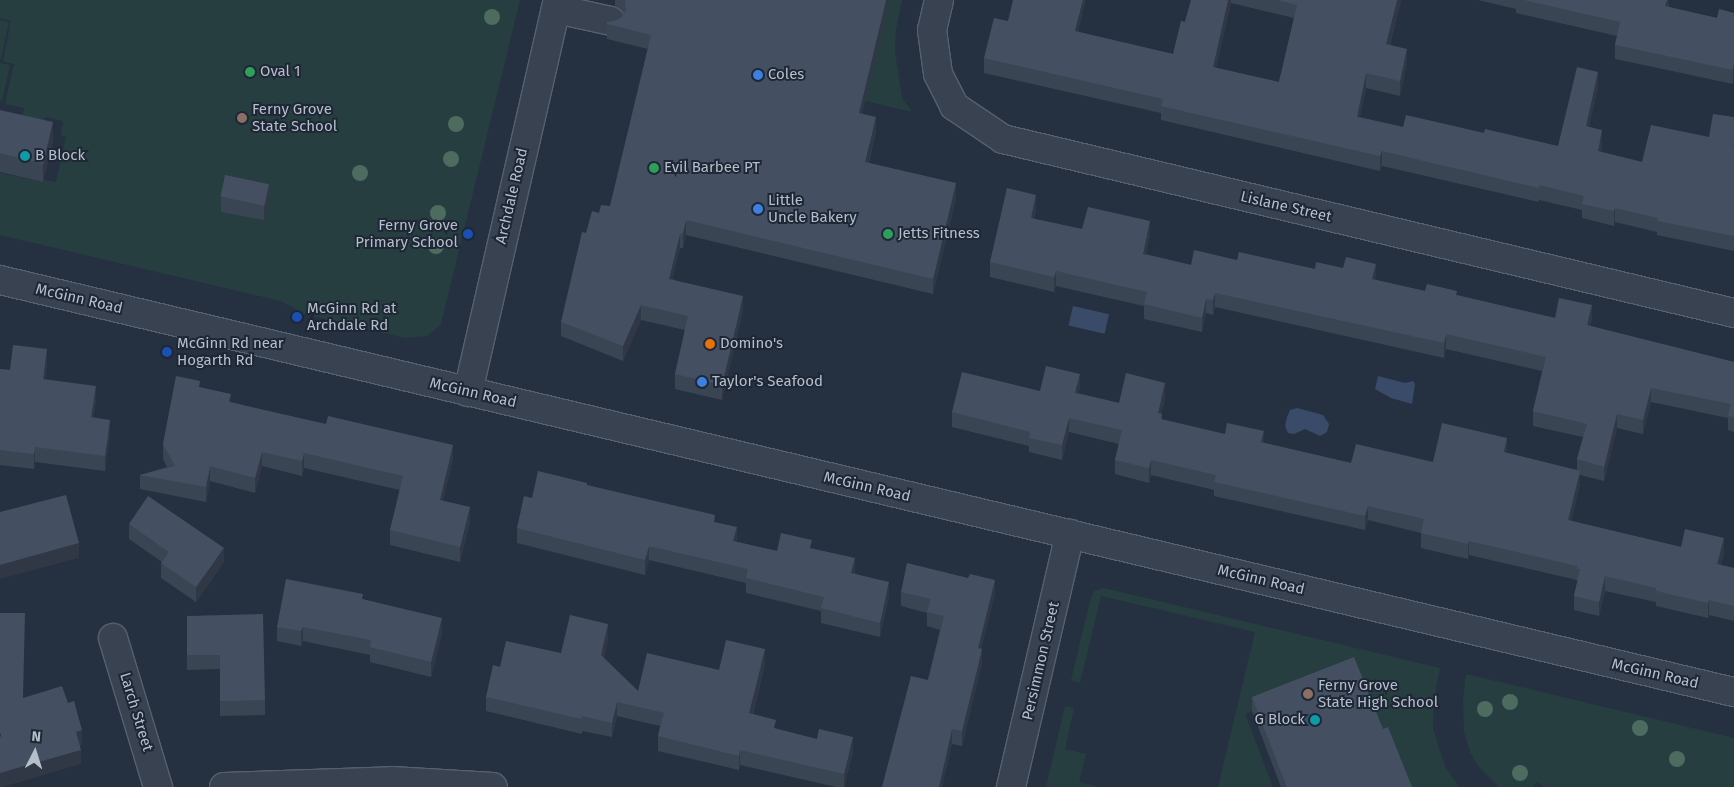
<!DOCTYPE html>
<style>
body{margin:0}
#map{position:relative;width:1734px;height:787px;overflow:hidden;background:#253040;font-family:"Fira Sans",sans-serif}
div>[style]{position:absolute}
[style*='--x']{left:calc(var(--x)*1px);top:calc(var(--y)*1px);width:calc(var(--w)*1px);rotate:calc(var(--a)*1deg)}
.green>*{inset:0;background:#273e41}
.water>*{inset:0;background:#394b68;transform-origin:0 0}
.roads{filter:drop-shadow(1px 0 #57606e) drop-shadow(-1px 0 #57606e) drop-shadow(0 1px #57606e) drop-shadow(0 -1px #57606e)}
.minor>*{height:28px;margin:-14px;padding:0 14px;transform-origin:14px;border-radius:14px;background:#394250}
.trees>*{width:16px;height:16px;margin:-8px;border-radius:50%;background:#4d6b5f}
.wall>*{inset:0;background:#3a4554}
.shaded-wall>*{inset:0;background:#303845}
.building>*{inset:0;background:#445062;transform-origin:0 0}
.dots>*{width:14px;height:14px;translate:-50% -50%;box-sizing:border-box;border:2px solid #1e2735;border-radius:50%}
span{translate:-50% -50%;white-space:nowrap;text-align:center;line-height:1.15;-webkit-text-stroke:4px #1e2735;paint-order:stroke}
.poi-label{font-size:15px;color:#b6becb}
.left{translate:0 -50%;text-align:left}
.right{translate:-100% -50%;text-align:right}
.street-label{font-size:15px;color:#b6becb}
.north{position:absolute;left:10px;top:727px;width:50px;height:50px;-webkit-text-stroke:4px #1e2735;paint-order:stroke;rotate:5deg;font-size:14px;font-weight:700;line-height:20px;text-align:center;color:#b6becb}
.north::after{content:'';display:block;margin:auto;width:18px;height:22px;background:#b6becb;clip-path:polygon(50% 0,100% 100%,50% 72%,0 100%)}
</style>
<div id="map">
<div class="green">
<div style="clip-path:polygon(0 0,520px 0,441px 324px,427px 336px,405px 338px,304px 314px,281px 301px,0 235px,0 173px,43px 182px,44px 180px,56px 182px,66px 137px,61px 135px,63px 121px,45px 117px,41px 130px,20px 125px,24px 108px,5px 104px,14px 64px,3px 61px,11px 21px,0 18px)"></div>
<div style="clip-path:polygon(852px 0,902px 0,896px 29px,895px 52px,902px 98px,912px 112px,865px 101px,888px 9px)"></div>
<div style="clip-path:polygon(0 20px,9px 22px,0 63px,10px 65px,2px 101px,0 100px)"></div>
<div style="clip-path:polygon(1104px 588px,1440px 668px,1434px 698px,1433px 729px,1445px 766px,1459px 787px,1406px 787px,1354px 671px,1245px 714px,1273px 787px,1218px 787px,1255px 632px,1101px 596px,1080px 683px,1071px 680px,1090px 601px,1094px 591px)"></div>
<div style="clip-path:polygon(1466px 674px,1734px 738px,1734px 787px,1545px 787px,1536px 782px,1533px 787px,1499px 787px,1478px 766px,1470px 752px,1464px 732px,1463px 699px)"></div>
<div style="clip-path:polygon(1065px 706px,1074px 708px,1065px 749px,1086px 754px,1079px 782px,1099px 787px,1046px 787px)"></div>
</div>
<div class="water">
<div style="left:1073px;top:306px;width:37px;height:20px;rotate:13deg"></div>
<div style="clip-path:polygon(1378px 376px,1405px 383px,1413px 381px,1415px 384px,1412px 404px,1391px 398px,1375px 389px)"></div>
<div style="clip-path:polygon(1297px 408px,1323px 415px,1329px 424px,1327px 432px,1320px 436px,1305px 429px,1294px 434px,1288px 433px,1285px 426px,1287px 417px,1290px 410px)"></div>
</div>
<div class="roads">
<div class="minor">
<div style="--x:939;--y:0;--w:31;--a:103"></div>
<div style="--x:932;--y:30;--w:44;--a:82.2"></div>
<div style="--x:938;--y:74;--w:36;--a:63"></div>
<div style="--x:954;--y:106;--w:59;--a:34"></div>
<div style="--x:1003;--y:139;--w:751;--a:13.39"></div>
<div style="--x:556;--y:9;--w:56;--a:12.3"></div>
<div style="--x:0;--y:280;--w:1782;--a:13.37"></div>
<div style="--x:468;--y:392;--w:402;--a:-77.1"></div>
<div style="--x:113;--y:638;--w:156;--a:73.2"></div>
<div style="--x:224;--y:787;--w:168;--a:-2"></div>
<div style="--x:392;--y:781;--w:101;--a:3.4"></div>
<div style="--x:1011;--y:787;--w:260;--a:-76.9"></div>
</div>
</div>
<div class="trees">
<div style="left:492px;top:17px"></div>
<div style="left:456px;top:124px"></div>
<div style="left:451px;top:159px"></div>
<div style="left:360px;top:173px"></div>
<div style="left:438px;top:213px"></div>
<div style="left:436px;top:246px"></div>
<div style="left:1510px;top:702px"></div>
<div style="left:1485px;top:709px"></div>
<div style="left:1640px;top:728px"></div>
<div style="left:1677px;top:759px"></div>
<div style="left:1520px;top:773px"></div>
</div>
<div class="wall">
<div style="clip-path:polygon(615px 0,888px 0,888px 9px,862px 114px,876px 131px,869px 163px,956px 198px,933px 294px,686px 235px,683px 248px,680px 248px,672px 279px,743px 310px,722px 400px,675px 389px,675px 374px,685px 330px,641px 320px,623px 361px,561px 336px,561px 322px,586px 233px,599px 213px,610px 206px,648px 49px,607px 39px,607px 24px,615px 21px,622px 17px,624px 14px,622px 10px,615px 6px)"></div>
<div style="clip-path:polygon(evenodd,1191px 0,1401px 0,1390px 45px,1407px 63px,1400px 96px,1366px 88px,1360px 117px,1403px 127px,1484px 133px,1558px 146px,1598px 86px,1589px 127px,1602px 144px,1601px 152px,1642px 162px,1709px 137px,1734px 117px,1734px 251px,1657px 235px,1657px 232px,1615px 222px,1614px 226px,1582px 218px,1582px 210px,1539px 200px,1539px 202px,1382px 166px,1380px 171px,1161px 120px,1161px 113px,984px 73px,984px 58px,1008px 21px,1078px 32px,1173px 54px,1185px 22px,1191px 0,1231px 3px,1294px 18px,1279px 82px,1216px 68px,1231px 3px)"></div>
<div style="clip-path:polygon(1478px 0,1669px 0,1669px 7px,1717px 18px,1734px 13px,1733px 84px,1615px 59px,1615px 45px,1617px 36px,1516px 13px,1516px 9px)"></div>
<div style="clip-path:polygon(0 110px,53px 141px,43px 182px,0 172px)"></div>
<div style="clip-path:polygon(221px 197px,269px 199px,264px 220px,221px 212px)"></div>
<div style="clip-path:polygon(1036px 210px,1034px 219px,1082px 229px,1150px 235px,1146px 254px,1191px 265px,1237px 260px,1376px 278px,1375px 280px,1425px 291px,1457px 295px,1555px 318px,1592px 319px,1590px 326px,1734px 362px,1734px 432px,1728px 430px,1728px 418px,1651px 402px,1643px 434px,1617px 428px,1604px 481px,1580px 475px,1580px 485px,1571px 521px,1681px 547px,1724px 552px,1721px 565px,1734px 568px,1734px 621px,1709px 615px,1708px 618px,1656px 606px,1656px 602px,1605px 591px,1599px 616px,1574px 610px,1574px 596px,1577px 583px,1577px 580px,1469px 555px,1468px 559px,1421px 548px,1421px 533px,1368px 520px,1365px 530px,1214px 496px,1214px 490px,1151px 475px,1149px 483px,1115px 474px,1115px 460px,1119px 444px,1069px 432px,1062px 460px,1029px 452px,1029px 446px,952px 427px,952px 412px,1040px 391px,1080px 388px,1078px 393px,1119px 403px,1165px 398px,1161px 414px,1162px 420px,1351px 463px,1433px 462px,1507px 453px,1577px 470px,1577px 459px,1583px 437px,1533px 426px,1533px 411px,1542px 371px,1446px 349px,1444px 358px,1215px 307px,1213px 315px,1206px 313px,1202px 332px,1144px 319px,1144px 306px,1056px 286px,1054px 292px,990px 277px,990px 262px)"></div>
<div style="clip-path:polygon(47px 363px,45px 380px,96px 401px,93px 418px,110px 434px,105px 471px,35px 462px,34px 469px,0 465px,0 369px,10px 370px)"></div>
<div style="clip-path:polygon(200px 387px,231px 402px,453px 459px,443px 501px,470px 522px,460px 562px,390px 545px,390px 530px,400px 490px,304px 468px,302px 476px,262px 466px,255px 493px,210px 481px,206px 502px,140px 489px,140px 475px,167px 467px,163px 459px,163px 444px)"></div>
<div style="clip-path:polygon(587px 485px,715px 522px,737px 542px,777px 551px,812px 549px,855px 573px,889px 596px,880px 637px,821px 623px,821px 611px,746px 593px,746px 583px,649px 560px,645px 575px,517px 543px,517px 528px,532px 498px)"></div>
<div style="clip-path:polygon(129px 524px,224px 562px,196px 602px,161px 578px,161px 563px,162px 562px,129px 539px)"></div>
<div style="clip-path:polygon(901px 592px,995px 594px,981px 648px,982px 663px,962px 746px,952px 744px,942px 787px,882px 787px,928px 680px,940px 630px,927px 626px,927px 613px,901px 606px)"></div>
<div style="clip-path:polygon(363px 599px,442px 633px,431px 677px,370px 662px,370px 655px,303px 641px,301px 646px,277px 641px,277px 627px)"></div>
<div style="clip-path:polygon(187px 616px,265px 700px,265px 715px,220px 716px,220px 669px,187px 670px)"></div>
<div style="clip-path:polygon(608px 639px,604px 658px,638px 691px,719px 670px,765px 664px,753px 714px,776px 729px,853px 752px,844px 787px,836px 787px,740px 765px,739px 770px,658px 751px,658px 736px,660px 726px,617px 716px,612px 737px,582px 731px,582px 734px,486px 711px,486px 697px,500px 667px,561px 653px)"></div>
<div style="clip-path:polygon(1252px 697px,1383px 729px,1412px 787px,1281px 787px,1252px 711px)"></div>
</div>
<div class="shaded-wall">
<div style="clip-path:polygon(886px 0,888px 0,888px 9px,859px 127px,859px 113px)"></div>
<div style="clip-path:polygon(1083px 0,1086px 0,1075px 45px,1075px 31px)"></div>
<div style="clip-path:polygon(1228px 0,1231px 0,1231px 3px,1213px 81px,1213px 67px)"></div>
<div style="clip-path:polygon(1397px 0,1401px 0,1386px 58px,1386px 44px)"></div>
<div style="clip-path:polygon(1667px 0,1669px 0,1669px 4px,1665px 20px,1665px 6px)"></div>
<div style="clip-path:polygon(1407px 49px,1407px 63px,1400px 96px,1400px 81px)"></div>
<div style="clip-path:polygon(1734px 64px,1734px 78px,1733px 84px,1733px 70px)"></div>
<div style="clip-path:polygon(1598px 72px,1598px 86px,1586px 140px,1586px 126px)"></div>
<div style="clip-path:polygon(1366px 73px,1366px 88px,1357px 131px,1357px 117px)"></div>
<div style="clip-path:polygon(876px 117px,876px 131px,865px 177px,865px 162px)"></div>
<div style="clip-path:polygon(53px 122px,53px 141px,43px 182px,43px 164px)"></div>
<div style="clip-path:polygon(1602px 130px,1602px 144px,1598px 165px,1598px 151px)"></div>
<div style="clip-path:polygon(1382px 151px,1382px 166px,1380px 171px,1380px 156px)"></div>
<div style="clip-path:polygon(956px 183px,956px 198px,933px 294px,933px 279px)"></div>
<div style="clip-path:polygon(269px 184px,269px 199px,264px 220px,264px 206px)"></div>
<div style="clip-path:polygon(1036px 195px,1036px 210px,1031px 232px,1031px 218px)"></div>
<div style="clip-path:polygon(1615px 208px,1615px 222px,1614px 226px,1614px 211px)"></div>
<div style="clip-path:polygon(686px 220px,686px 235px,683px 248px,683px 233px)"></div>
<div style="clip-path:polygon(1150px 221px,1150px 235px,1143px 268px,1143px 254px)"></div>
<div style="clip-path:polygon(680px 234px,680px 248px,669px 293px,669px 279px)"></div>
<div style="clip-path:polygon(1376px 264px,1376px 278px,1372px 293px,1372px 279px)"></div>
<div style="clip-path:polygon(1056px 271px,1056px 286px,1054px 292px,1054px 277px)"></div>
<div style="clip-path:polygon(1215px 293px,1215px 307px,1213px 315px,1213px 300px)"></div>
<div style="clip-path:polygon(743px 296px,743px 310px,722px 400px,722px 385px)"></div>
<div style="clip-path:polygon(1206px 299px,1206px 313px,1202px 332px,1202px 318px)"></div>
<div style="clip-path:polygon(641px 305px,641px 320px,623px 361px,623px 346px)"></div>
<div style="clip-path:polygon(1592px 305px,1592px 319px,1587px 340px,1587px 325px)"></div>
<div style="clip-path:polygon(1446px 334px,1446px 349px,1444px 358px,1444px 343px)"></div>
<div style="clip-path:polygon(47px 349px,47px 363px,43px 394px,43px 379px)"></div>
<div style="clip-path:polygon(1080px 374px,1080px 388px,1075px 407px,1075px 393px)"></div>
<div style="clip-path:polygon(1165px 383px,1165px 398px,1158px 428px,1158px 413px)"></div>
<div style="clip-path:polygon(96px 386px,96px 401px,91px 432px,91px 417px)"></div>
<div style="clip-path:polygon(1651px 388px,1651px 402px,1643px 434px,1643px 420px)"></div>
<div style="clip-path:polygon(1617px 414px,1617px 428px,1604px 481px,1604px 467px)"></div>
<div style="clip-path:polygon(1069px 418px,1069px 432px,1062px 460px,1062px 445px)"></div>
<div style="clip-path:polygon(110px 420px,110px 434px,105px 471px,105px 456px)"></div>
<div style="clip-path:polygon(1264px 431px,1264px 446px,1261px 442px)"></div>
<div style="clip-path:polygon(1507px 438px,1507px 452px,1504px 467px,1504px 452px)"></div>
<div style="clip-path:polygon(453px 445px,453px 459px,440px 515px,440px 500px)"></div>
<div style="clip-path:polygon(35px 447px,35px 462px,34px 469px,34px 454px)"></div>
<div style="clip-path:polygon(262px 452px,262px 466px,255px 493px,255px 478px)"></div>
<div style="clip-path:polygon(304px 453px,304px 468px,302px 476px,302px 461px)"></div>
<div style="clip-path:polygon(1151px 460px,1151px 475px,1149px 483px,1149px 468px)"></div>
<div style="clip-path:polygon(210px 466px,210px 481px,206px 502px,206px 487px)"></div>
<div style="clip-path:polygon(1580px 471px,1580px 485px,1568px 535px,1568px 520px)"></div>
<div style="clip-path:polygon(1368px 506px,1368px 520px,1365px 530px,1365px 516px)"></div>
<div style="clip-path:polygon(470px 507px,470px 522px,460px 562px,460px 547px)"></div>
<div style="clip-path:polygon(737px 527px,737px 542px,733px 541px)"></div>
<div style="clip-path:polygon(1724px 538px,1724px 552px,1717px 579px,1717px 564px)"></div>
<div style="clip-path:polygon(1469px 541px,1469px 555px,1468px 559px,1468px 544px)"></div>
<div style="clip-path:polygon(79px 543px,79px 558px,0 579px,0 565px)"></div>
<div style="clip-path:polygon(649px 546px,649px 560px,645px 575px,645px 560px)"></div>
<div style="clip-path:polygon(224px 548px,224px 562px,196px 602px,196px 587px)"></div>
<div style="clip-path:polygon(855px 558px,855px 573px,851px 587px,851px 573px)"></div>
<div style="clip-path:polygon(1605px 576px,1605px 591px,1599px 616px,1599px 602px)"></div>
<div style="clip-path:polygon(995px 580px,995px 594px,978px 662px,978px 648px)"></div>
<div style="clip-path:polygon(889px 582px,889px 596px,880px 637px,880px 623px)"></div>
<div style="clip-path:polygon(1709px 600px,1709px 615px,1708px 618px,1708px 603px)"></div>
<div style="clip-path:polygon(442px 618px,442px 633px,431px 677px,431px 662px)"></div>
<div style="clip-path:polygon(608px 624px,608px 639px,601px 670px,601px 655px)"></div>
<div style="clip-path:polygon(303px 627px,303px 641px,301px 646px,301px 631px)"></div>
<div style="clip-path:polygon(765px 649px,765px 664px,749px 728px,749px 713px)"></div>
<div style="clip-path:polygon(982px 649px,982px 663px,962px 746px,962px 731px)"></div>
<div style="clip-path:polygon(617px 702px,617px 716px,612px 737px,612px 723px)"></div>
<div style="clip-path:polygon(952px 729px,952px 744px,942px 787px,939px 787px)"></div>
<div style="clip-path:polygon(82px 730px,82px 745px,76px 747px,76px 732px)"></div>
<div style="clip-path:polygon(853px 737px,853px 752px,844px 787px,844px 774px)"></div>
<div style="clip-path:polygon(81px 750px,81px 764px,3px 787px,0 787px,0 773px)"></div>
<div style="clip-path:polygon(740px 750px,740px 765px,739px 770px,739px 756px)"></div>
</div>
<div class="building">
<div style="clip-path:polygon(625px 0,886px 0,859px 113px,876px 117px,865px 162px,956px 183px,933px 279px,686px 220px,683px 233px,680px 234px,669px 279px,743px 296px,722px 385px,675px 374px,688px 316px,641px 305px,623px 346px,561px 322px,582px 232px,586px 233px,592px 211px,599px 213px,601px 205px,610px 206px,651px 35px,607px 24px,607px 22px,615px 21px,622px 17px,626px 10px)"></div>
<div style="clip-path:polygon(1013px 0,1083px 0,1075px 31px,1173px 54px,1181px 21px,1185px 22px,1191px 0,1228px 0,1213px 67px,1279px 82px,1297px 5px,1278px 0,1397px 0,1386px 44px,1407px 49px,1400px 81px,1366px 73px,1357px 117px,1403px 127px,1406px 115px,1484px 133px,1485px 129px,1558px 146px,1577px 67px,1598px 72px,1586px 126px,1602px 130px,1598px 151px,1642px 162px,1651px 125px,1709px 137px,1713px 114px,1734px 117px,1734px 143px,1733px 147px,1734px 148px,1734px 236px,1657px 221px,1658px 218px,1615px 208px,1614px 211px,1582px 204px,1584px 196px,1539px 185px,1539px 188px,1382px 151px,1380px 156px,1161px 106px,1163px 99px,984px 58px,994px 18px,1008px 21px)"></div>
<div style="clip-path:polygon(1524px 0,1667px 0,1665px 6px,1717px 18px,1719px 9px,1734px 13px,1734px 64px,1733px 70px,1615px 45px,1620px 22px)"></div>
<div style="clip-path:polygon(0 110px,53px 122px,43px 164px,0 153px)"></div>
<div style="left:225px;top:175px;width:45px;height:22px;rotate:12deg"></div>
<div style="clip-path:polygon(1007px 188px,1036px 195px,1031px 218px,1082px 229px,1088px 207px,1150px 221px,1143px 254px,1191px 265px,1194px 250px,1237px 260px,1239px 252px,1315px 269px,1316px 262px,1343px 268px,1346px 257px,1376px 264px,1372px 279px,1425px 291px,1427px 284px,1457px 291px,1456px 295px,1555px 318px,1559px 298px,1592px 305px,1587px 325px,1734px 362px,1734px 417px,1728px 416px,1731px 404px,1651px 388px,1643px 420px,1617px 414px,1604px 467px,1577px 459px,1587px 424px,1533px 411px,1546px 357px,1446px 334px,1444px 343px,1215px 293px,1213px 300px,1206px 299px,1202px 318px,1144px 304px,1147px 292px,1056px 271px,1054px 277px,990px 262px)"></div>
<div style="clip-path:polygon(13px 345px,47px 349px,43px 379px,96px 386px,91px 417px,110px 420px,105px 456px,35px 447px,34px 454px,0 450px,0 369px,10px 370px)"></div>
<div style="clip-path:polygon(1046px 366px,1080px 374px,1075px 393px,1119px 403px,1126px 373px,1165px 383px,1158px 413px,1162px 414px,1161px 419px,1225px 434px,1227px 423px,1264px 431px,1261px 442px,1351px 463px,1356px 444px,1433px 462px,1442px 423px,1507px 438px,1504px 452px,1580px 471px,1568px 520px,1681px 547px,1685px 529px,1724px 538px,1717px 564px,1734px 568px,1734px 606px,1709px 600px,1708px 603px,1656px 591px,1656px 588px,1605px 576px,1599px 602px,1574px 596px,1580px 569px,1577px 569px,1577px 566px,1469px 541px,1468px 544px,1421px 533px,1424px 519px,1368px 506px,1365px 516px,1214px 482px,1216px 475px,1151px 460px,1149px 468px,1115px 460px,1122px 430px,1069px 418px,1062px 445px,1029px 438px,1030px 432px,952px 412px,962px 372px,1040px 391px)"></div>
<div style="clip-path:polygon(176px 376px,200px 381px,199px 387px,231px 394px,229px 402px,326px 424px,328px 416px,453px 445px,440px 500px,470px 507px,460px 547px,390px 530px,403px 476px,304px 453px,302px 461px,262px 452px,255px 478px,210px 466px,206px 487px,140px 475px,175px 466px,163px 444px)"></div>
<div style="clip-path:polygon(538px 471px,587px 483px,587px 485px,715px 515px,714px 522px,737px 527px,733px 541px,777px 551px,781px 533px,812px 540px,810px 548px,855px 558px,851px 573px,889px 582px,880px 623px,821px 608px,824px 597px,746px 578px,748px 569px,649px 546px,645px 560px,517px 528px,524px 496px,532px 498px)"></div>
<div style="clip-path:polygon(66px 495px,79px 543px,0 565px,0 512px)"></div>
<div style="clip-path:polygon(148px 496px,224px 548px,196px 587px,161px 563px,169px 552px,129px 524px)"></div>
<div style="clip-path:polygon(907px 563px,968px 578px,970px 574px,995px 580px,978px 648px,982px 649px,962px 731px,952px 729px,939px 787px,882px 787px,911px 676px,928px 680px,944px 616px,927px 612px,931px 599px,901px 592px)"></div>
<div style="clip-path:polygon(286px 579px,363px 594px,362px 599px,442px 618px,431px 662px,370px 647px,371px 640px,303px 627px,301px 631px,277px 627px)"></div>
<div style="clip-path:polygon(0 613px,25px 613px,23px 698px,62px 686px,68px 703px,74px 701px,82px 730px,76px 732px,81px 750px,0 773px,0 737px,1px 736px,0 733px)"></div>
<div style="clip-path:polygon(263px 614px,265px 700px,220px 701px,220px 655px,187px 655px,187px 616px)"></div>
<div style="clip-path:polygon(570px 615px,608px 624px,601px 655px,638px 691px,647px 653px,719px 670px,726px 640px,765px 649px,749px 713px,776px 720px,774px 728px,817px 739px,819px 729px,853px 737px,844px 774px,740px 750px,739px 756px,658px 736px,664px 713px,617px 702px,612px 723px,582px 716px,582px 719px,486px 697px,493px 665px,500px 667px,506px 641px,561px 653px)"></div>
<div style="clip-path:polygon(1354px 657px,1383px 729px,1388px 727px,1412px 787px,1287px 787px,1252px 697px)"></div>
</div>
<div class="dots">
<div style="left:250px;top:72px;background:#2e9e5b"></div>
<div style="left:758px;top:75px;background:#3f7fe0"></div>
<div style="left:242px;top:118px;background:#8d6e63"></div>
<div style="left:25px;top:156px;background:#0f9aa8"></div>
<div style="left:654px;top:168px;background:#2e9e5b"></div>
<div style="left:758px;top:209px;background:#3f7fe0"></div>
<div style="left:468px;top:234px;background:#1a4fb4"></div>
<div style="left:888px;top:234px;background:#2e9e5b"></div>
<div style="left:297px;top:317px;background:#1a4fb4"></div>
<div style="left:710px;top:344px;background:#e8710a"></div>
<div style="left:167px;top:352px;background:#1a4fb4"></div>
<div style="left:702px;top:382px;background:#3f7fe0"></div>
<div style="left:1308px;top:694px;background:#8d6e63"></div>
<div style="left:1315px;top:720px;background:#0f9aa8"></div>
</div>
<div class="poi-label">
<span class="left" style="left:260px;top:72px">Oval 1</span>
<span class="left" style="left:768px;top:75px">Coles</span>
<span class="left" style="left:252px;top:118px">Ferny Grove<br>State School</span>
<span class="left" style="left:35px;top:156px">B Block</span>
<span class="left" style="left:664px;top:168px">Evil Barbee PT</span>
<span class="left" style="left:768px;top:209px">Little<br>Uncle Bakery</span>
<span class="right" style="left:458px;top:234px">Ferny Grove<br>Primary School</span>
<span class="left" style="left:898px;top:234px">Jetts Fitness</span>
<span class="left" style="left:307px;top:317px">McGinn Rd at<br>Archdale Rd</span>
<span class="left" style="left:177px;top:352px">McGinn Rd near<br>Hogarth Rd</span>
<span class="left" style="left:720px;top:344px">Domino's</span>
<span class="left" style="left:712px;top:382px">Taylor's Seafood</span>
<span class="left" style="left:1318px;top:694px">Ferny Grove<br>State High School</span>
<span class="right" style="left:1305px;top:720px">G Block</span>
</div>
<div class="street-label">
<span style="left:512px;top:196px;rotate:-77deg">Archdale Road</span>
<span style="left:1286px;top:207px;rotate:13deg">Lislane Street</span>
<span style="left:79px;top:299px;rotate:13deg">McGinn Road</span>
<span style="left:473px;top:393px;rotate:13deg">McGinn Road</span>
<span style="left:867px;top:487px;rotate:13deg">McGinn Road</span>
<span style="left:1261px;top:580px;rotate:13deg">McGinn Road</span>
<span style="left:1041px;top:661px;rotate:-77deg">Persimmon Street</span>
<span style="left:1655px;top:674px;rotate:13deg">McGinn Road</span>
<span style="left:136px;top:712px;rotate:73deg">Larch Street</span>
</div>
<div class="north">N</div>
</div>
